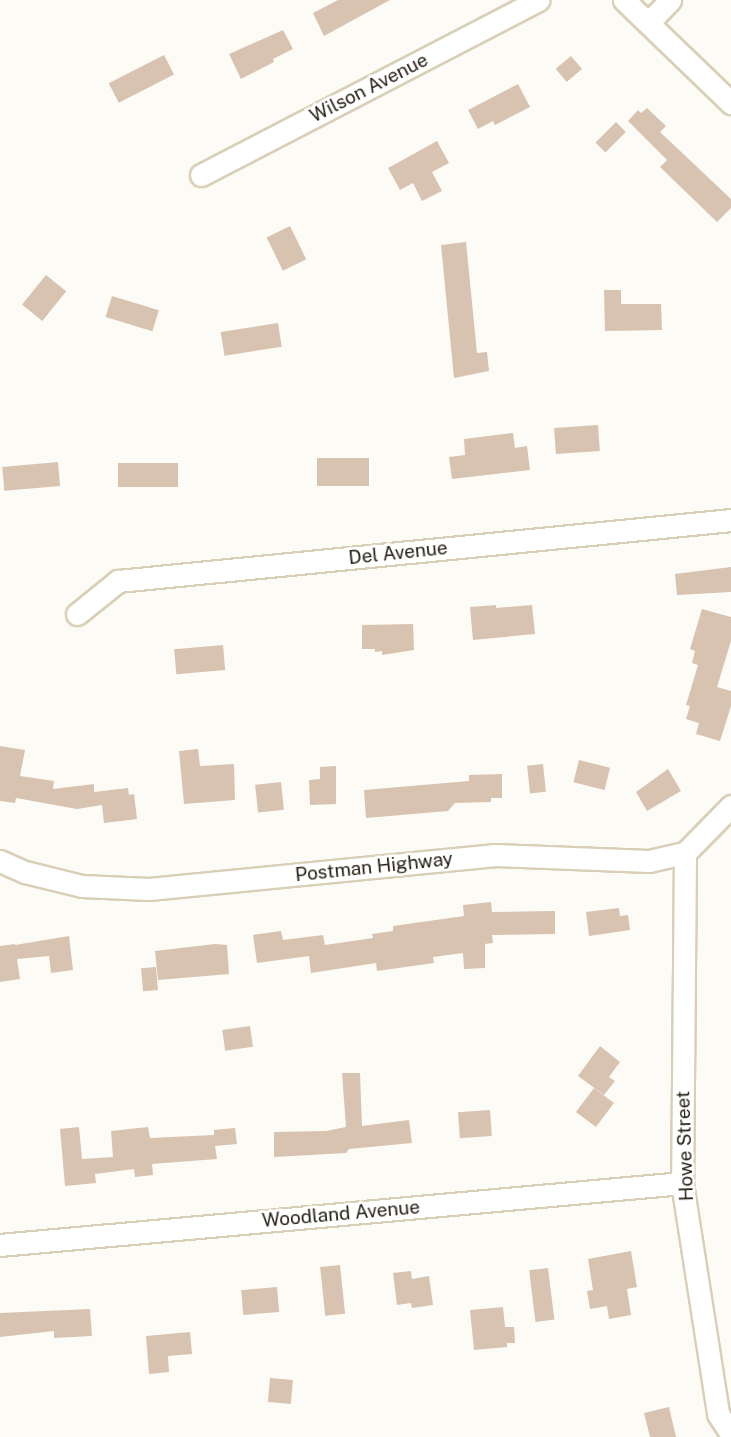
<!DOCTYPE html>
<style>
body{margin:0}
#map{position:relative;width:731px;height:1437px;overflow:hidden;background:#fdfbf6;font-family:"Public Sans",sans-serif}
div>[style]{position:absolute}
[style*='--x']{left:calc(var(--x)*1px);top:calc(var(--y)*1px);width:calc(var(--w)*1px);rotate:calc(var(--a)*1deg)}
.building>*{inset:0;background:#d8c3b0;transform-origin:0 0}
.roads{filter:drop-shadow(2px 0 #d9cfb6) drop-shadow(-2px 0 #d9cfb6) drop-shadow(0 2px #d9cfb6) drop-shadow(0 -2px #d9cfb6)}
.minor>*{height:21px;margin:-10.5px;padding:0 10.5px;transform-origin:10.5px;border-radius:10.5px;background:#fff}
span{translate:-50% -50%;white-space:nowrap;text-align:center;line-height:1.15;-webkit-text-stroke:5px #fff;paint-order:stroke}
.street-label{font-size:19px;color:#242017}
</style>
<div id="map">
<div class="building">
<div style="clip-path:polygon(338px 0,390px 0,324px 36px,313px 13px)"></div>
<div style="clip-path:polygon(283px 30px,293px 49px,273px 59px,274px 62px,241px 79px,229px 54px)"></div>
<div style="left:164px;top:55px;width:22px;height:62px;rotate:63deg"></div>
<div style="left:571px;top:56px;width:17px;height:20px;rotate:50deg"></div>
<div style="clip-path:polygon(518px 84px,530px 107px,495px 125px,493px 121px,478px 129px,468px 110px)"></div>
<div style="clip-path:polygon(647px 108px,666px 126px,660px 132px,731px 199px,731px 208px,717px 222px,660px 167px,667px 160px,628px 121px,638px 110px,641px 113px)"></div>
<div style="left:616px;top:122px;width:14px;height:29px;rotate:45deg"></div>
<div style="clip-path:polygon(437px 141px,449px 163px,432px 172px,442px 191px,422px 201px,413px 183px,400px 190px,388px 168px)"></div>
<div style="left:290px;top:226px;width:37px;height:26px;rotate:64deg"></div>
<div style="clip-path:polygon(466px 242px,477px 353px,487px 352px,489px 371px,454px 378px,441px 245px)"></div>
<div style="left:46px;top:275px;width:26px;height:38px;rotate:39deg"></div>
<div style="clip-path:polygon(604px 290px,621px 290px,621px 304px,661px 304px,662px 330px,605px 331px)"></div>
<div style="left:112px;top:296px;width:49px;height:22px;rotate:17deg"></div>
<div style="left:278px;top:323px;width:24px;height:58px;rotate:81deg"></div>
<div style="left:598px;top:425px;width:26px;height:44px;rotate:86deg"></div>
<div style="clip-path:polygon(513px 433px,515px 448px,527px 446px,530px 470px,452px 479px,449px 457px,465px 455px,464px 439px)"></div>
<div style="left:317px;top:458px;width:52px;height:28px"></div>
<div style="left:58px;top:462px;width:24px;height:56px;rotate:85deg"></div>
<div style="left:178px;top:463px;width:24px;height:60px;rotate:90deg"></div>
<div style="clip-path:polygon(731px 567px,731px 592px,677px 595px,675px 574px)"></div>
<div style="clip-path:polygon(496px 605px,496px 608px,532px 605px,535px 634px,473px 640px,470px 607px)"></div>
<div style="clip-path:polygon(702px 609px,731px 617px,731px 641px,717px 687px,731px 691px,731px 706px,720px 741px,696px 734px,699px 723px,686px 719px,690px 706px,686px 705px,698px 665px,692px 663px,695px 651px,690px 649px)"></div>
<div style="clip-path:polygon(413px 624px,414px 650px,382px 655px,382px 651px,375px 652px,375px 649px,362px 649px,362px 625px)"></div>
<div style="left:223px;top:645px;width:25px;height:49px;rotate:85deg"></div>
<div style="clip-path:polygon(0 746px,25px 750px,20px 776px,54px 781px,53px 789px,94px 784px,94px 792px,128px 788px,129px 795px,134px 794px,137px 819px,104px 823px,102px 805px,77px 809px,16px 798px,15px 803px,0 801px)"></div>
<div style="clip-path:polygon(198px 749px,200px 766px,234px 764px,235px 800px,184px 804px,179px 751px)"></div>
<div style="left:579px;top:760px;width:32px;height:23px;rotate:14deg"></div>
<div style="left:543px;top:764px;width:28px;height:16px;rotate:84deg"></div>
<div style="clip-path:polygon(336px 766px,336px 804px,310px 805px,309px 780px,320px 779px,320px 767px)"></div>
<div style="clip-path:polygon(668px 769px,681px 791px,647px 811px,636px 792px)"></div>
<div style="clip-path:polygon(502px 774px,502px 798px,491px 798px,491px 802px,455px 803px,448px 811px,366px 818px,364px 790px,469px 781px,469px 775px)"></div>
<div style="left:281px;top:782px;width:28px;height:26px;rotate:84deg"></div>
<div style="clip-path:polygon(491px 902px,492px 912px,555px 911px,555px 934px,492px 935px,493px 943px,485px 944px,485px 968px,464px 969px,463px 953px,433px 957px,434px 963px,377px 971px,376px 963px,311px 973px,309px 956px,257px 963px,253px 935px,281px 931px,283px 940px,323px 935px,325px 945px,373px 938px,372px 934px,393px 931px,393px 926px,464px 916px,463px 905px)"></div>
<div style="clip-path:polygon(619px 908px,620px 916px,628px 915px,630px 930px,589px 936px,586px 912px)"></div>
<div style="clip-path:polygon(69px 936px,73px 970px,51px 973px,49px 956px,17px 959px,20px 979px,0 982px,0 946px,15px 944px,15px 949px,15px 945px)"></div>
<div style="clip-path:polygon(215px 944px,227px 945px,229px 974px,158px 980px,155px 951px)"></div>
<div style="left:156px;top:967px;width:23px;height:15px;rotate:85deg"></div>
<div style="left:250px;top:1026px;width:21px;height:28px;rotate:82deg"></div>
<div style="clip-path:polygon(600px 1046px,620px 1062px,609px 1077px,615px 1081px,604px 1095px,578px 1076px)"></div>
<div style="clip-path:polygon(342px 1073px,360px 1073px,362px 1126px,409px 1120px,412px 1143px,349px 1149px,346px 1153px,274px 1157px,274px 1132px,326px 1131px,346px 1127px)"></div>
<div style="left:594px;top:1088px;width:25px;height:30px;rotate:37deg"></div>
<div style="left:490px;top:1110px;width:26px;height:32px;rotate:86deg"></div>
<div style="clip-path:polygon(79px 1127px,82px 1159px,113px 1157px,111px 1131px,148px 1127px,150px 1138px,214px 1135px,214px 1130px,235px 1128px,237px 1144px,215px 1146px,217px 1159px,152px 1164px,153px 1175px,135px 1177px,134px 1169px,95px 1174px,96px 1183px,65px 1186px,60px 1129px)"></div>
<div style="clip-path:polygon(631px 1251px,637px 1287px,627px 1289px,631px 1315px,609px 1319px,607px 1306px,590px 1309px,587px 1291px,593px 1290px,588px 1259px)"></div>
<div style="left:340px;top:1265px;width:49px;height:20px;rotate:84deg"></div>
<div style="left:548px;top:1268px;width:52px;height:19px;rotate:83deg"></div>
<div style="clip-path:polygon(411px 1271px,412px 1279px,429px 1276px,433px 1305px,412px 1308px,411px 1303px,397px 1305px,393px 1273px)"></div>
<div style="left:277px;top:1287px;width:25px;height:36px;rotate:85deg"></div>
<div style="clip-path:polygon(503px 1307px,505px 1327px,514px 1327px,515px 1343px,507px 1343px,507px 1347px,474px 1350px,470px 1310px)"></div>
<div style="clip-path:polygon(90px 1309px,92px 1336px,54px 1338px,54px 1331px,0 1337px,0 1313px)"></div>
<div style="clip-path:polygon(190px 1332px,192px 1354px,168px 1356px,169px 1372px,149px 1374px,146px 1336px)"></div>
<div style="left:270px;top:1378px;width:23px;height:24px;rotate:5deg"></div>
<div style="clip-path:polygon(669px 1407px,676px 1437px,650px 1437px,644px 1413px)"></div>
</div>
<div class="roads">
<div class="minor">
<div style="--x:624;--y:0;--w:149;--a:43.9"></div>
<div style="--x:648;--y:23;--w:32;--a:-46"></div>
<div style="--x:201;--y:175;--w:380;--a:-27.4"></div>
<div style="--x:77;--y:614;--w:53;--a:-38.8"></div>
<div style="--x:118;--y:581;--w:616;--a:-5.68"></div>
<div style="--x:685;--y:853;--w:330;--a:90.5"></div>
<div style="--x:682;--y:1183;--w:234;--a:81.1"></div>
<div style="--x:718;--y:1414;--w:24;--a:57"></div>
<div style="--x:0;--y:861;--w:27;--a:24"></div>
<div style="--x:25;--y:872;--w:59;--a:13.8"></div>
<div style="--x:82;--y:886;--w:67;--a:2.6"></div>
<div style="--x:149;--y:889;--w:346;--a:-5.6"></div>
<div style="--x:493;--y:855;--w:156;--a:2.2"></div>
<div style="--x:649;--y:861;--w:37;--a:-13"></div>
<div style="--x:685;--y:853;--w:66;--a:-45.6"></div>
<div style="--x:0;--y:1245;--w:685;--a:-5.19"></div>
</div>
</div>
<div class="street-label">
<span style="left:369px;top:88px;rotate:-27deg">Wilson Avenue</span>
<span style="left:398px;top:553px;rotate:-6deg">Del Avenue</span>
<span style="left:374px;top:867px;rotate:-6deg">Postman Highway</span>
<span style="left:685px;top:1146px;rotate:-92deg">Howe Street</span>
<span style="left:341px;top:1214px;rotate:-5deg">Woodland Avenue</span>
</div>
</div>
